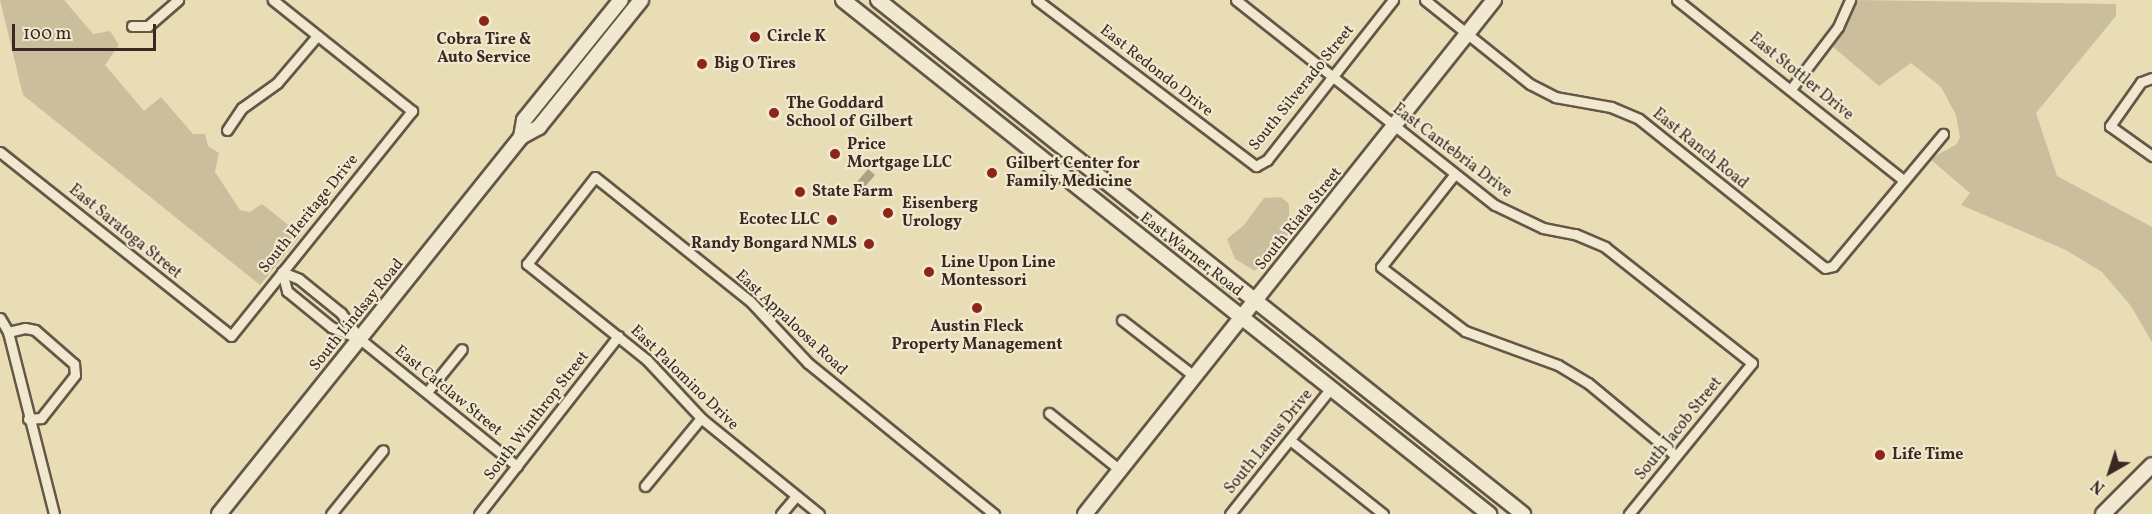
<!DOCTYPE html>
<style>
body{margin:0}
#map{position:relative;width:2152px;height:514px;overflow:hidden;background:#e8ddb5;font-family:Vollkorn,serif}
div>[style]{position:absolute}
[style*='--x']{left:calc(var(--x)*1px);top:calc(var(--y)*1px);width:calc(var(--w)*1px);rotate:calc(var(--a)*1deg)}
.green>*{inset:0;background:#cabe9c}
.water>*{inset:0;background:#ada083}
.roads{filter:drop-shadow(2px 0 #665648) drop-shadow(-2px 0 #665648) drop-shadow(0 2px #665648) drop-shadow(0 -2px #665648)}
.street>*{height:9px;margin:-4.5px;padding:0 4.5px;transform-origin:4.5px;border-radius:4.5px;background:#f0e9cf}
.secondary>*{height:14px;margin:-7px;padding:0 7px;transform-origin:7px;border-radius:7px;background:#f0e9cf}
.dots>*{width:16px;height:16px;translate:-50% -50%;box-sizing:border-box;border:3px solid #f0e9cf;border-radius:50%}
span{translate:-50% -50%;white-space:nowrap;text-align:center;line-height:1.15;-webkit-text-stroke:4.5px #f0e9cf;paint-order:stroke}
.poi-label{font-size:16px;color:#3a2923;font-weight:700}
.left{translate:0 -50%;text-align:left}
.right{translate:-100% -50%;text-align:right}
.street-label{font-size:16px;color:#3a2923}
.north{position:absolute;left:2080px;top:442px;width:60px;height:60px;-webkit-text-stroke:4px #f0e9cf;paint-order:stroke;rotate:219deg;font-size:16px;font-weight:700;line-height:24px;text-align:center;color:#3a2923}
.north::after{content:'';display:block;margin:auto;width:21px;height:27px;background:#3a2923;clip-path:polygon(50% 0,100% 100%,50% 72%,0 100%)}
.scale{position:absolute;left:12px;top:24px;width:144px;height:27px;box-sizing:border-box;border:3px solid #3a2923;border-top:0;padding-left:8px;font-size:18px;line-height:21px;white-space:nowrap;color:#3a2923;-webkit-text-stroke:4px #f0e9cf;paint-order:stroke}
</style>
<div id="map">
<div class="green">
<div style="clip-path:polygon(0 0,64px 0,93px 34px,110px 31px,119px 45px,105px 65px,144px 111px,161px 97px,193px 134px,205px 134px,208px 146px,219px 153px,215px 172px,240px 210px,250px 212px,262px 204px,301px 235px,260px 285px,23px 95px)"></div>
<div style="clip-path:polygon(1856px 0,2116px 4px,2116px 16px,2036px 113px,2057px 176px,2152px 227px,2152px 342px,2131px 306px,2102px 272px,2066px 250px,1961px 205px,1970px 193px,1930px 159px,1957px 144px,1960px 137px,1956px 115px,1941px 87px,1911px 63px,1879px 86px,1832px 46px)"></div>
<div style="clip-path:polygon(1281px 197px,1289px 204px,1289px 234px,1255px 271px,1235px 259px,1227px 239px,1244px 225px,1264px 198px)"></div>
</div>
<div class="water">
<div style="clip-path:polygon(868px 169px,875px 175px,859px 194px,854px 194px,852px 188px)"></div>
</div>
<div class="roads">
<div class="street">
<div style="--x:1037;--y:0;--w:275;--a:37.2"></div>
<div style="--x:1256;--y:166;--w:13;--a:-29"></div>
<div style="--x:1267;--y:160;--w:204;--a:-51.8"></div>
<div style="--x:1236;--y:0;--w:330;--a:38.4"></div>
<div style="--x:1495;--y:205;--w:53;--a:25.6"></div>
<div style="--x:1543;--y:228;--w:33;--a:11"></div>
<div style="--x:1575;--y:234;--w:33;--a:23"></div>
<div style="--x:1605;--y:247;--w:187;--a:38.3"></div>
<div style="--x:1752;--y:363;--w:195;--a:129.2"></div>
<div style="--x:1425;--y:0;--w:134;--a:38.7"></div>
<div style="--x:1530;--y:84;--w:28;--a:27"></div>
<div style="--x:1555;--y:97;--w:57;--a:10.1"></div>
<div style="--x:1611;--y:107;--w:30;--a:23"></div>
<div style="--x:1639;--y:119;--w:238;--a:38.7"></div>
<div style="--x:1825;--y:268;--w:8;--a:-14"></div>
<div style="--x:1833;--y:266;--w:172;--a:-50.2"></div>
<div style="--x:1677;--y:0;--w:289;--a:38.5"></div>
<div style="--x:132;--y:26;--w:16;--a:0"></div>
<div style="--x:148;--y:26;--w:40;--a:-41"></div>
<div style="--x:2152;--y:78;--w:12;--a:160"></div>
<div style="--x:2141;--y:82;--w:54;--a:125.2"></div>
<div style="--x:2110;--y:126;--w:52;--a:35.5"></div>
<div style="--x:1791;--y:89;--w:78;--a:-52.8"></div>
<div style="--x:1838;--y:27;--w:30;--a:-66"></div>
<div style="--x:227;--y:130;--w:27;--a:-56"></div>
<div style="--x:242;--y:108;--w:43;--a:-35.5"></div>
<div style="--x:277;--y:83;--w:62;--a:-49.6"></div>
<div style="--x:0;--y:152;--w:295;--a:38.5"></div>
<div style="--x:231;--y:336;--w:289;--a:-51.2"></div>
<div style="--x:412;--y:111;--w:178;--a:-141.4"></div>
<div style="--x:1454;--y:175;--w:117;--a:128.4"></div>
<div style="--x:1381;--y:267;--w:106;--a:37.3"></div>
<div style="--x:1465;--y:331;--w:99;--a:20.1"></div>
<div style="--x:1558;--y:365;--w:35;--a:31"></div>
<div style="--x:1588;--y:383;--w:114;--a:39.7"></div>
<div style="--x:282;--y:272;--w:18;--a:22"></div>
<div style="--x:299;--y:279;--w:54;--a:39"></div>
<div style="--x:341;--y:313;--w:32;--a:54"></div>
<div style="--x:360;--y:339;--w:202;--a:39"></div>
<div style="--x:282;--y:272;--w:20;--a:75"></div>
<div style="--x:287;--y:291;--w:57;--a:39.3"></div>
<div style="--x:331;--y:327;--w:29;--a:22"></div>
<div style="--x:0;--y:318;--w:16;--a:60"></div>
<div style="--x:8;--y:332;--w:188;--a:75.8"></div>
<div style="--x:1122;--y:320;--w:91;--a:37.9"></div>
<div style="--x:8;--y:332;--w:17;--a:-13"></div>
<div style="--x:25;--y:328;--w:10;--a:11"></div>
<div style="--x:35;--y:330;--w:52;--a:41.1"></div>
<div style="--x:74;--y:364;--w:11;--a:85"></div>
<div style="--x:75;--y:375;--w:55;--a:128.3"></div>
<div style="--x:41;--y:418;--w:13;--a:176"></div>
<div style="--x:427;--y:392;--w:55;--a:-50.9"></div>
<div style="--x:1049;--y:413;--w:91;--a:38.8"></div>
<div style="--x:1290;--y:440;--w:119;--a:38.5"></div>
<div style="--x:645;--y:486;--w:88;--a:-50.5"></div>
<div style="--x:331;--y:514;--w:82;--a:-50.9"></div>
<div style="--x:479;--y:514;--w:226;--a:-52"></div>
<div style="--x:781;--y:514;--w:23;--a:-50"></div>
<div style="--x:819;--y:514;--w:152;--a:-140.9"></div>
<div style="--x:701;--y:418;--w:79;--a:-133"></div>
<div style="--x:647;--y:360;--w:154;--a:-141.3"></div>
<div style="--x:527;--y:264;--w:110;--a:-52"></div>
<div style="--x:595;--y:177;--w:198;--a:38.7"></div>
<div style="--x:750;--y:301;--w:85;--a:46.9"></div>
<div style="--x:808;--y:363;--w:240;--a:39.1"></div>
<div style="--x:1230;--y:514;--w:161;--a:-51.3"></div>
</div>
<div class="secondary">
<div style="--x:843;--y:0;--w:826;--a:38.51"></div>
<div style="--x:878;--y:0;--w:825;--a:38.55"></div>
<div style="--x:521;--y:137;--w:17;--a:-80"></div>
<div style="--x:524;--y:120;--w:154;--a:-51.1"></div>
<div style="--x:219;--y:514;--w:483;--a:-51.3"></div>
<div style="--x:521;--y:137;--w:21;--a:-29"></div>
<div style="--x:539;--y:127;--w:163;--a:-51.2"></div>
<div style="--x:1085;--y:514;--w:657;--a:-51.49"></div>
<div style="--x:2103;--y:514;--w:69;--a:-45"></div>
</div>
</div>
<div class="dots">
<div style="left:484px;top:21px;background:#8f2418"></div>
<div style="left:755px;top:37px;background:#8f2418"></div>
<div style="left:702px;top:64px;background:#8f2418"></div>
<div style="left:774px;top:113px;background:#8f2418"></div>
<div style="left:835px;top:154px;background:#8f2418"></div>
<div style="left:992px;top:173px;background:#8f2418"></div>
<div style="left:800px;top:192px;background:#8f2418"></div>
<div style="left:888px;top:213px;background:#8f2418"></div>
<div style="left:832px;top:220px;background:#8f2418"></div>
<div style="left:869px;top:244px;background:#8f2418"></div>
<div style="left:929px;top:272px;background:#8f2418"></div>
<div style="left:977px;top:308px;background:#8f2418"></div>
<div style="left:1880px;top:455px;background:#8f2418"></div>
</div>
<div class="poi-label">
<span class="left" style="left:767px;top:37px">Circle K</span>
<span style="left:484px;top:49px">Cobra Tire &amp;<br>Auto Service</span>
<span class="left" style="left:714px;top:64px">Big O Tires</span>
<span class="left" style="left:786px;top:113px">The Goddard<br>School of Gilbert</span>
<span class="left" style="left:847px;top:154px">Price<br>Mortgage LLC</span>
<span class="left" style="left:1006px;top:173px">Gilbert Center for<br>Family Medicine</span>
<span class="left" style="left:812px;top:192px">State Farm</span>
<span class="left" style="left:902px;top:213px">Eisenberg<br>Urology</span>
<span class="right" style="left:820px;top:220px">Ecotec LLC</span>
<span class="right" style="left:857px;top:244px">Randy Bongard NMLS</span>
<span class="left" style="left:941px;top:272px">Line Upon Line<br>Montessori</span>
<span style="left:977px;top:336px">Austin Fleck<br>Property Management</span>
<span class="left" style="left:1892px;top:455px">Life Time</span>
</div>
<div class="street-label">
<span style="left:1156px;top:71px;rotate:38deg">East Redondo Drive</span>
<span style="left:1801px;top:77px;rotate:39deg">East Stottler Drive</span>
<span style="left:1302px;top:88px;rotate:-51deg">South Silverado Street</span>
<span style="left:1700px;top:149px;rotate:39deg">East Ranch Road</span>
<span style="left:1452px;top:151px;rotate:37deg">East Cantebria Drive</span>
<span style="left:309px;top:214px;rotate:-51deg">South Heritage Drive</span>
<span style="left:1299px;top:219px;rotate:-51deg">South Riata Street</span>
<span style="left:125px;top:232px;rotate:39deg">East Saratoga Street</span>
<span style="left:1191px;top:255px;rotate:38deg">East Warner Road</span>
<span style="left:357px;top:315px;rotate:-51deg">South Lindsay Road</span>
<span style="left:791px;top:323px;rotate:43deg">East Appaloosa Road</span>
<span style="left:684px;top:378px;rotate:44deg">East Palomino Drive</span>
<span style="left:448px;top:391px;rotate:39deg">East Catclaw Street</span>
<span style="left:537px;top:416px;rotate:-52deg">South Winthrop Street</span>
<span style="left:1679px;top:429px;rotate:-51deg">South Jacob Street</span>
<span style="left:1269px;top:442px;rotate:-51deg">South Lanus Drive</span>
</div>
<div class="north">N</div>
<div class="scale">100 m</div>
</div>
